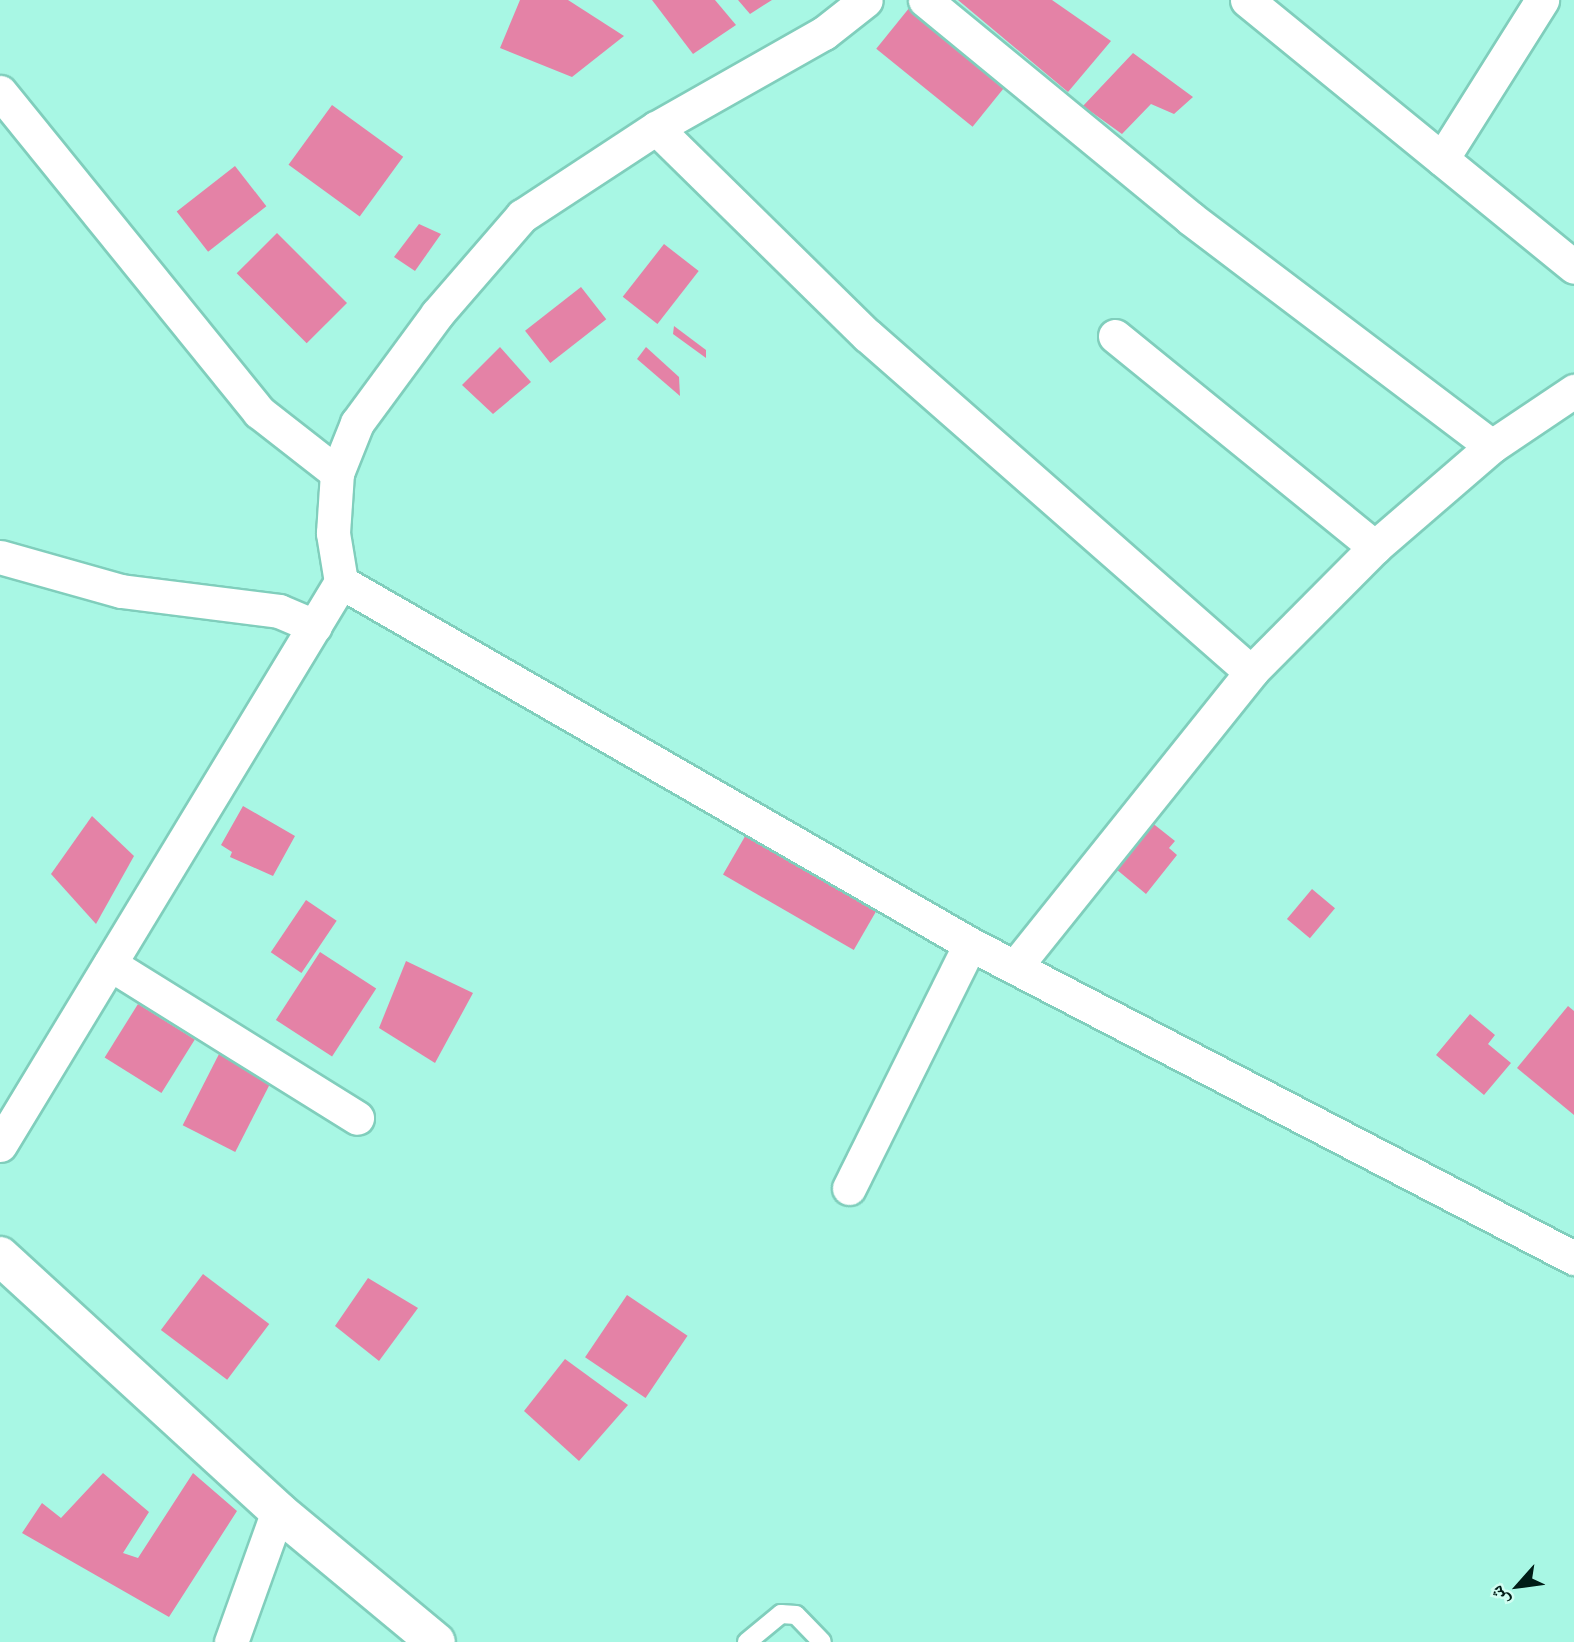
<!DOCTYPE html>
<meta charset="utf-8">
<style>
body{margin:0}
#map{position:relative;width:1574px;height:1642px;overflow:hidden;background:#a8f7e4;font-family:"Roboto Condensed","Noto Naskh Arabic",sans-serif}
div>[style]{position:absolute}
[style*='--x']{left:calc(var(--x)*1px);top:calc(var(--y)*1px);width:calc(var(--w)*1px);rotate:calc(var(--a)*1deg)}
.building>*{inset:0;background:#e482a6;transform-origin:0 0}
.roads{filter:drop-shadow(2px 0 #80cebc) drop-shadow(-2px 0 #80cebc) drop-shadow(0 2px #80cebc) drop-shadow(0 -2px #80cebc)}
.lane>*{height:18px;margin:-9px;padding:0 9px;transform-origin:9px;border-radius:9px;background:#fff}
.street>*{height:33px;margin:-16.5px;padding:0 16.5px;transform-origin:16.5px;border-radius:16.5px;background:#fff}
.secondary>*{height:38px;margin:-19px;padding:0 19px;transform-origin:19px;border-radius:19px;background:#fff}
span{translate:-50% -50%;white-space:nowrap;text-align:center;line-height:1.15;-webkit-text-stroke:5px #d0fef2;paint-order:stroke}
.north{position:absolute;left:1483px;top:1551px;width:70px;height:70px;-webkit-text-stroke:5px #d0fef2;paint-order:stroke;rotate:242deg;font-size:19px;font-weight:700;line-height:28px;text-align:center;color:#001c16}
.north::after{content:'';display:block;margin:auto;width:24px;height:32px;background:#001c16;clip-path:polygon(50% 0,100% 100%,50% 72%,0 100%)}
</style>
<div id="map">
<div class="building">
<div style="clip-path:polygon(520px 0,568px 0,624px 36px,572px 77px,500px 48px)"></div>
<div style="clip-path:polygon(652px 0,715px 0,736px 25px,693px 54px)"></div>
<div style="clip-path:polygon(738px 0,772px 0,750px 14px)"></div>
<div style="clip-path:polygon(958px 0,1052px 0,1111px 41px,1068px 92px)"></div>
<div style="left:914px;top:2px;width:124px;height:60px;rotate:39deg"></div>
<div style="clip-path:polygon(1133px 53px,1193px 97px,1174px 114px,1151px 104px,1122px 134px,1083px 106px)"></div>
<div style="left:332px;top:105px;width:88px;height:74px;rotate:36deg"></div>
<div style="left:235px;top:166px;width:51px;height:74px;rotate:52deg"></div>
<div style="clip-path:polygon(419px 224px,441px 234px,415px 271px,394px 257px)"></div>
<div style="left:277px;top:233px;width:99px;height:57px;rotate:45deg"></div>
<div style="left:664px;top:244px;width:44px;height:67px;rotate:38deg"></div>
<div style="left:581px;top:287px;width:41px;height:71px;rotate:52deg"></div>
<div style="clip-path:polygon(674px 326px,706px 350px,706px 358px,673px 334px)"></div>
<div style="clip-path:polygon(500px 347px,531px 382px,493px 414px,462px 385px)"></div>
<div style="clip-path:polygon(646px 347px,679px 377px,680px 396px,637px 359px)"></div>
<div style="clip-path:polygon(243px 806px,295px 836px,273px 876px,230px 857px,232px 852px,221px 845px)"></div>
<div style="clip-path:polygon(92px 816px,134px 856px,96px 924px,51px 874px)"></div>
<div style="clip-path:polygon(1146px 818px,1175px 841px,1169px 848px,1177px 855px,1146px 894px,1110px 864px)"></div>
<div style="left:751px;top:826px;width:151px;height:56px;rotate:30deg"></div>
<div style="left:1312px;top:889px;width:30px;height:39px;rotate:40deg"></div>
<div style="left:306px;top:900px;width:37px;height:63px;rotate:34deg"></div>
<div style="left:320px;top:952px;width:67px;height:81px;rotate:33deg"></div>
<div style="clip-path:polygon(406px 961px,473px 993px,435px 1063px,379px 1028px)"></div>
<div style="left:138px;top:1004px;width:67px;height:63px;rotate:32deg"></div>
<div style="clip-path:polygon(1568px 1006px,1574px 1011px,1574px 1115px,1517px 1068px)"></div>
<div style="clip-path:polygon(1470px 1014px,1495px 1035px,1488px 1044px,1511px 1063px,1484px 1095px,1436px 1055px)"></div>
<div style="left:219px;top:1054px;width:59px;height:80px;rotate:27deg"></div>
<div style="left:203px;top:1274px;width:83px;height:70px;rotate:37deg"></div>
<div style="clip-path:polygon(368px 1278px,418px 1308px,379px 1361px,335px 1326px)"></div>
<div style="left:627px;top:1295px;width:73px;height:75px;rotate:34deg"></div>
<div style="clip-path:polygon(565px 1359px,628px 1405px,579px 1461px,524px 1411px)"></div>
<div style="clip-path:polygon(103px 1473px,149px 1512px,123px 1553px,138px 1558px,193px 1473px,237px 1511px,169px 1617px,22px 1533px,42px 1503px,61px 1518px)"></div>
</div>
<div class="roads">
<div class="lane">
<div style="--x:747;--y:1642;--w:44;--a:-39.5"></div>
<div style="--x:781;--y:1614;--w:15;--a:4"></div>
<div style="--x:796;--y:1615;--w:37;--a:46"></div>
</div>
<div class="street">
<div style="--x:925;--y:0;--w:343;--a:39.4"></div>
<div style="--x:1190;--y:218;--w:378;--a:37.1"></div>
<div style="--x:1247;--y:0;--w:422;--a:39.2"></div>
<div style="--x:0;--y:92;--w:412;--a:51"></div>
<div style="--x:259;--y:412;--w:99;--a:38"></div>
<div style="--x:656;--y:128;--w:296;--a:44.5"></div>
<div style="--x:867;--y:335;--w:511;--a:41.27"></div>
<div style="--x:1442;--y:159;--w:188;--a:-57.8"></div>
<div style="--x:1115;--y:336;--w:335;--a:39.1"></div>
<div style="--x:0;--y:557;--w:126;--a:15.7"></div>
<div style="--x:121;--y:591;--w:159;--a:7.2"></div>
<div style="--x:279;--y:611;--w:39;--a:23"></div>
<div style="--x:341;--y:582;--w:726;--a:29.92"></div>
<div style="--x:970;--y:944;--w:681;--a:27.47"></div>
<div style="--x:110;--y:964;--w:291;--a:31.9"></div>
<div style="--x:1015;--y:967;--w:378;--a:-51.3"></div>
<div style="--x:1251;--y:672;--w:176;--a:-45.2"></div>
<div style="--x:1375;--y:547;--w:155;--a:-40.8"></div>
<div style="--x:1492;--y:446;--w:99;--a:-33.9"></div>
<div style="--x:0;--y:1145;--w:658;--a:-58.8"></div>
<div style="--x:341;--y:582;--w:50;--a:-99.3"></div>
<div style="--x:333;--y:533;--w:60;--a:-86.2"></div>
<div style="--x:337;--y:473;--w:54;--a:-68.2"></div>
<div style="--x:357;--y:423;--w:135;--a:-53.7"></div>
<div style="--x:437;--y:314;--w:130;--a:-49.1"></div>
<div style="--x:522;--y:216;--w:160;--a:-33.3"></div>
<div style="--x:656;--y:128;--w:193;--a:-29.5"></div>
<div style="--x:824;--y:33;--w:53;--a:-38.2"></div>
<div style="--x:849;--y:1188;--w:272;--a:-63.6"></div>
<div style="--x:231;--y:1642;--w:139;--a:-70.3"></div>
</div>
<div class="secondary">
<div style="--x:0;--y:1256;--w:377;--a:42.5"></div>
<div style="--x:278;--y:1511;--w:205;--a:39.7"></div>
</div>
</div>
<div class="north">ش</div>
</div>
